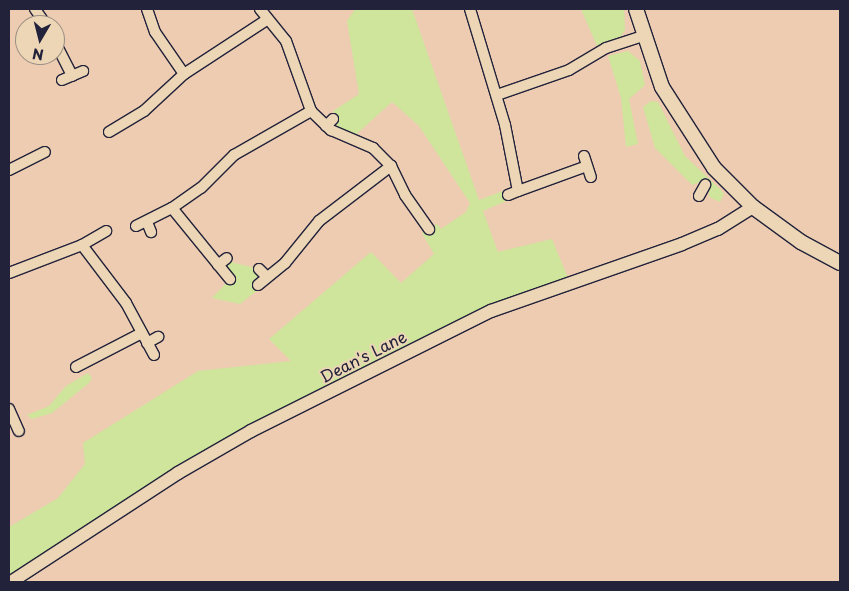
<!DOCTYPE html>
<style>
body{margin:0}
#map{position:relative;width:849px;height:591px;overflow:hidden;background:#edccb1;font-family:"Playpen Sans",sans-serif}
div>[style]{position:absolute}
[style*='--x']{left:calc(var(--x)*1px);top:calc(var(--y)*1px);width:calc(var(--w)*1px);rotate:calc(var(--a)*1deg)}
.green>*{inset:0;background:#cee59b}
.roads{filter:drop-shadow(1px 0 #22223b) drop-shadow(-1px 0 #22223b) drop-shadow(0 1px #22223b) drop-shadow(0 -1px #22223b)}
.minor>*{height:10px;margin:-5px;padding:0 5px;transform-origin:5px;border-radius:5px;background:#ecd6b5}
.tertiary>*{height:12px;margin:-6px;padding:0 6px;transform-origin:6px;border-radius:6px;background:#ecd6b5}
.secondary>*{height:14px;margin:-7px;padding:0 7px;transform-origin:7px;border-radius:7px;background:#ecd6b5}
span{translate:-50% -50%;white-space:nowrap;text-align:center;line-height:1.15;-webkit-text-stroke:4px #ecd6b5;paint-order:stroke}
.street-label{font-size:16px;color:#22223b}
.frame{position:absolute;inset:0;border:10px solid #22223b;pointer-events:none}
.north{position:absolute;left:15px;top:15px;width:50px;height:50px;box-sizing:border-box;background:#ecd6b5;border:1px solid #9b8e84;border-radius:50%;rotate:188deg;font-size:14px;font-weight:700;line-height:20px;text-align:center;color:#22223b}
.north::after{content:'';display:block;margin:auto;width:18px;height:22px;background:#22223b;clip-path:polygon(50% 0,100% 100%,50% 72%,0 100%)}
</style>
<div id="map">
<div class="green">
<div style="clip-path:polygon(355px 9px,412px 9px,479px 200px,503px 191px,506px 201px,483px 211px,498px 252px,552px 239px,568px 278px,278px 413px,9px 579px,9px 527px,58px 498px,85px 464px,83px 443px,198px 371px,291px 361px,269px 339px,275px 334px,371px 252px,401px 283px,434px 254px,422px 233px,437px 224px,441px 229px,466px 212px,470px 203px,419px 126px,392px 102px,352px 138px,328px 127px,339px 118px,333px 111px,359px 94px,347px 21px)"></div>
<div style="clip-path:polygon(581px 9px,624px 9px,625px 30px,621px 36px,597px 46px)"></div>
<div style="clip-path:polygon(628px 51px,640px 61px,645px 85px,629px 99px,638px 144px,626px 147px,621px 98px,608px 56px)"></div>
<div style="clip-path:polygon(651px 101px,658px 102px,685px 156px,720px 189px,724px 194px,720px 202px,709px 197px,709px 188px,703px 181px,692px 185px,655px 148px,643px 107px)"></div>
<div style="clip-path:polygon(231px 262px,259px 269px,263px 286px,240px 304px,212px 298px,234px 275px,225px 265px)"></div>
<div style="clip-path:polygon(88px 373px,92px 378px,89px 383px,52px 413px,32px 419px,27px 415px,49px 406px,66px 386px)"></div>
</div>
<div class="roads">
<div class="minor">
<div style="--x:35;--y:9;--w:19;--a:55"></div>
<div style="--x:147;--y:9;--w:24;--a:71"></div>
<div style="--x:155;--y:32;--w:51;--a:55.4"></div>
<div style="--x:260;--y:9;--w:41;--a:50.9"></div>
<div style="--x:286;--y:41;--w:74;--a:70.3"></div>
<div style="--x:311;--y:111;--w:28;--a:44"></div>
<div style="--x:331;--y:130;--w:46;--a:23.2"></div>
<div style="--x:373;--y:148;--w:25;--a:45"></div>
<div style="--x:391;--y:166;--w:32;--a:64"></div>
<div style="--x:405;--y:195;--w:42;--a:54.8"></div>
<div style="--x:470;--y:9;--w:121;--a:73.2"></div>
<div style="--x:505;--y:125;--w:67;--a:78.9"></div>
<div style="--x:518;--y:191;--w:73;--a:-19.9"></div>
<div style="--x:55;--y:42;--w:38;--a:63"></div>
<div style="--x:62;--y:80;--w:23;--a:-23"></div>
<div style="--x:497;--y:95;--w:76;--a:-19.1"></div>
<div style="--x:569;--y:70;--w:43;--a:-30.7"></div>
<div style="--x:606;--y:48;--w:38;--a:-18"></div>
<div style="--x:326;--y:126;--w:10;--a:-45"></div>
<div style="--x:109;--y:132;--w:41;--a:-31"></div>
<div style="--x:144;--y:111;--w:54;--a:-42.8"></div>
<div style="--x:184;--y:74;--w:100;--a:-33.2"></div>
<div style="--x:584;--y:156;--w:22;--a:72"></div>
<div style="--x:9;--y:170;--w:40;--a:-26.6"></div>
<div style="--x:508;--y:195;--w:11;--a:-22"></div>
<div style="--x:699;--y:196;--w:13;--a:-61"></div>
<div style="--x:172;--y:208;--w:92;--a:50.8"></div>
<div style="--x:147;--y:222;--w:11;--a:68"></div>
<div style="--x:136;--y:226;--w:40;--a:-26.6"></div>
<div style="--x:172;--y:208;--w:35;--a:-35"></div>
<div style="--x:201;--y:188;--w:47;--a:-45"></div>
<div style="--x:234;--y:155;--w:89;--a:-29.7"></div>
<div style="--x:82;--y:245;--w:28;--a:-30"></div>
<div style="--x:218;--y:265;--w:11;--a:-38"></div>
<div style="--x:259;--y:269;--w:11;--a:45"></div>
<div style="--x:9;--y:273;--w:78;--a:-21"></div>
<div style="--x:82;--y:245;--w:73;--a:52.8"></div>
<div style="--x:126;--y:303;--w:59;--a:61.7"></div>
<div style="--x:258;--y:285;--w:35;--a:-39"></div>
<div style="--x:285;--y:263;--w:54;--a:-51"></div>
<div style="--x:319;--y:221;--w:91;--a:-37.4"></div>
<div style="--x:147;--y:343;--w:13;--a:-29"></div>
<div style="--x:76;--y:367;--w:74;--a:-27.3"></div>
<div style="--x:9;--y:409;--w:24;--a:66"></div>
</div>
<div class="tertiary">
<div style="--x:11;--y:582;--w:199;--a:-33.1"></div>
<div style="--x:178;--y:473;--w:84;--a:-29.9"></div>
<div style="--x:251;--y:431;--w:268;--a:-26.6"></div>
<div style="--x:491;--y:311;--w:202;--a:-19.3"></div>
<div style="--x:682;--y:244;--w:39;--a:-23"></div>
<div style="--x:718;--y:229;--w:41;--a:-32.2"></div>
</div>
<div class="secondary">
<div style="--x:636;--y:9;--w:82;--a:71.6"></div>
<div style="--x:662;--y:87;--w:96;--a:57.3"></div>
<div style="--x:714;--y:168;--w:55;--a:45"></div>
<div style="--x:753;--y:207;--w:59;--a:36.1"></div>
<div style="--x:801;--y:242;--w:44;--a:28.3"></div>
</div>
</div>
<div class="street-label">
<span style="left:363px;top:356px;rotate:-27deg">Dean's Lane</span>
</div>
<div class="frame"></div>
<div class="north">N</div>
</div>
